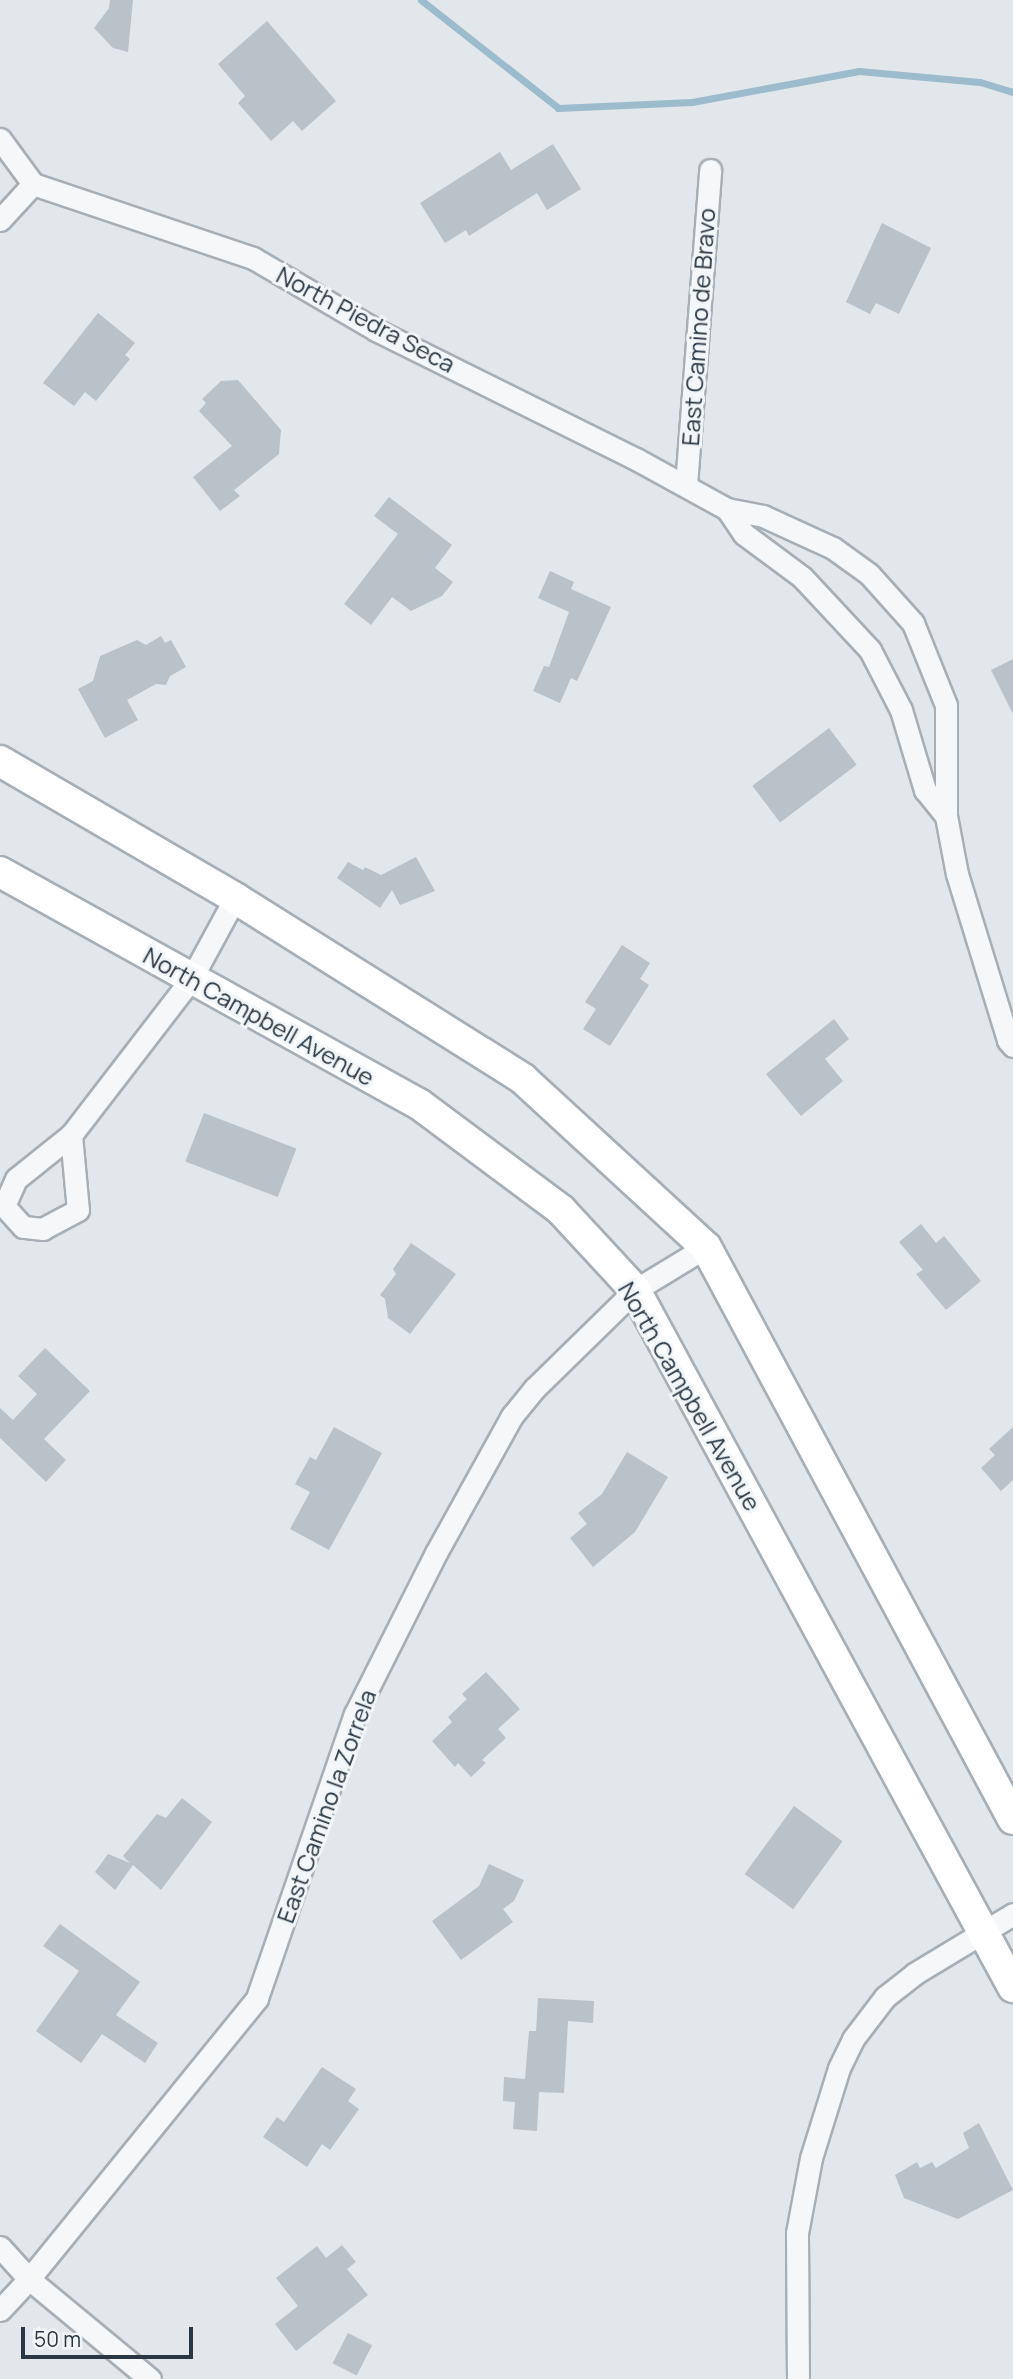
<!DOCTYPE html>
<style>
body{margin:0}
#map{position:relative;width:1013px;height:2379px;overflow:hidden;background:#e2e7eb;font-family:Manrope,sans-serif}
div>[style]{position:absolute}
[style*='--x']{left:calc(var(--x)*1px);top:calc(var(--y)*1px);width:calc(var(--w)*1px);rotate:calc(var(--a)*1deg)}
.stream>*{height:7px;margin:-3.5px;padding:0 3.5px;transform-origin:3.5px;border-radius:3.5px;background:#9cbbcc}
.building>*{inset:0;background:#b9c1c9;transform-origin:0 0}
.roads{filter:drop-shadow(2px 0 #a7afb6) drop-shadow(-2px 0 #a7afb6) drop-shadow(0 2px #a7afb6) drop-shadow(0 -2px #a7afb6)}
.minor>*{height:21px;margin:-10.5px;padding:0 10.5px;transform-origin:10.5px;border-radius:10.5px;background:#f5f7f9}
.secondary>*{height:30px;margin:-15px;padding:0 15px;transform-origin:15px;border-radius:15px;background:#fff}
span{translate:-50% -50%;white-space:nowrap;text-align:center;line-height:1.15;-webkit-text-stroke:6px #f2f6f8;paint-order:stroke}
.street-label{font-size:24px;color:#293744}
.scale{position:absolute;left:21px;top:2327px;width:172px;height:32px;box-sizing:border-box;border:4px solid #293744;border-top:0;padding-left:9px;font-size:21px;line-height:24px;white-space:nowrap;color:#293744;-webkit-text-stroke:5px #f2f6f8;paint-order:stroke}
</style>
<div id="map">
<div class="stream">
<div style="--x:421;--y:0;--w:174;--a:38.2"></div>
<div style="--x:558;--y:108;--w:134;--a:-2.6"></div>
<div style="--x:692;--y:102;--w:170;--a:-10.5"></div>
<div style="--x:859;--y:71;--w:121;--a:5.2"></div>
<div style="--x:980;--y:82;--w:34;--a:17"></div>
</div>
<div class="building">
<div style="clip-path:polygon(110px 0,133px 0,128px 52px,113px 48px,94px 28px,109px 8px)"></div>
<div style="clip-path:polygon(267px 21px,336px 101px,302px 131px,293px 121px,271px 141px,238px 103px,245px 96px,218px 64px)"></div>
<div style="clip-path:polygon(553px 144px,581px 189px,547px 210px,537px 193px,469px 236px,466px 230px,445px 243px,420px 203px,500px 152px,511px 170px)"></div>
<div style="clip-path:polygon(882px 223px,931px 248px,899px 314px,876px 303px,870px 314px,846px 302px)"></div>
<div style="clip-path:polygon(98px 313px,135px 343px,125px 355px,130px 359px,96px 401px,85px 392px,74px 406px,43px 383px)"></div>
<div style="clip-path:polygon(238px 380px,281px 430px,279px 454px,234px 490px,240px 496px,220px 511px,193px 477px,232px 446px,199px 411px,206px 403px,202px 399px,221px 381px)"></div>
<div style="clip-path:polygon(389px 497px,452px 545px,435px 568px,453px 582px,442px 596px,411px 611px,392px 597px,371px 625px,344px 604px,398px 534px,374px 516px)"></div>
<div style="clip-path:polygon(550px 571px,574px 582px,571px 589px,611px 607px,577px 681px,571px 678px,560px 703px,533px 691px,544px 666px,549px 667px,569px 612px,538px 598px)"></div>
<div style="clip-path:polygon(161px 636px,165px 643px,171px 640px,186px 667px,170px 676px,166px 685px,156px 684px,127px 700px,138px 720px,105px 738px,78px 689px,93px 681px,100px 656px,137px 640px,146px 645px)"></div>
<div style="clip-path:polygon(1013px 659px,1013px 714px,991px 670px)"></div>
<div style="left:829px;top:728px;width:46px;height:96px;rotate:53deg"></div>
<div style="clip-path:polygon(416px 857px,435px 891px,400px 905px,392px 890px,380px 908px,337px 878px,348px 862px,363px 870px,365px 867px,381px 875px)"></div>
<div style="clip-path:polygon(622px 945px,650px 963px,640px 979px,649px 985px,610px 1046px,583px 1029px,596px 1009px,585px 1002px)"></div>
<div style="clip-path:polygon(834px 1019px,849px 1039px,825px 1059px,843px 1081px,801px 1116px,766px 1074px)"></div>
<div style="left:204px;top:1113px;width:99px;height:52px;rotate:21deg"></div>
<div style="clip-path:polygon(921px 1224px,936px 1243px,944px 1236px,981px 1281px,946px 1310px,916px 1274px,923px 1270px,899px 1242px)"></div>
<div style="clip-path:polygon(411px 1243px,456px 1274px,410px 1334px,388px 1318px,385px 1299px,380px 1295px,396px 1274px,393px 1269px)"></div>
<div style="clip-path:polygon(45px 1348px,90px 1391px,44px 1439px,66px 1460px,46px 1482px,0 1438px,0 1408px,13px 1420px,37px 1394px,18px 1376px)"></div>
<div style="clip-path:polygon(334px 1427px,382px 1453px,329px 1550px,290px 1529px,310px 1492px,295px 1484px,310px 1457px,316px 1460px)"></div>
<div style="clip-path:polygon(1013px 1427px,1013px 1480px,1001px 1491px,981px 1468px,995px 1455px,989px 1449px)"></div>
<div style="clip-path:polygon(627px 1452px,668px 1477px,635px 1532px,593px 1567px,570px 1538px,587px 1524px,578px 1513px,602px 1494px)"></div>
<div style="clip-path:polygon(486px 1672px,520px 1709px,498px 1729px,506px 1738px,482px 1760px,486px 1763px,471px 1777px,458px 1763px,455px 1767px,432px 1741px,452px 1722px,448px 1717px,467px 1699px,462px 1694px)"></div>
<div style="clip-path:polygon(182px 1798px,212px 1822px,161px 1890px,133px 1865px,115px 1890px,95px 1872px,108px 1854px,130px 1863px,123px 1856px,157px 1814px,166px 1818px)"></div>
<div style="left:794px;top:1806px;width:60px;height:84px;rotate:36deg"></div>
<div style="clip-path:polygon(489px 1864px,524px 1880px,514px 1901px,503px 1909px,513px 1922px,461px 1960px,432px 1921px,479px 1886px)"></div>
<div style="clip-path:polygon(60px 1924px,140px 1982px,116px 2015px,158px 2043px,145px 2063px,102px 2034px,81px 2063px,36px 2031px,79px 1971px,43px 1946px)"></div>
<div style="clip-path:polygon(538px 1998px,594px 2001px,593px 2023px,568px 2021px,564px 2093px,539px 2092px,537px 2131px,513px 2129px,515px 2102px,503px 2101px,504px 2077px,525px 2079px,529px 2031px,536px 2031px)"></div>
<div style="clip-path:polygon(322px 2067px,356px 2089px,348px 2101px,359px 2109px,330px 2150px,322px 2144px,307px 2167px,263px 2137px,277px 2117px,284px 2122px)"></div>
<div style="clip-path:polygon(979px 2123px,1013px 2190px,958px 2219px,904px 2198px,895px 2175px,917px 2162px,920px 2168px,932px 2162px,936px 2168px,969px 2148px,963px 2133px)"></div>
<div style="clip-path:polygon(342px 2245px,356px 2262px,347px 2269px,368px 2295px,296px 2351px,275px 2324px,298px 2306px,276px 2278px,317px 2246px,326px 2258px)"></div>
<div style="left:348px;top:2333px;width:27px;height:34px;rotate:27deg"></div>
</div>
<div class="roads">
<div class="minor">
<div style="--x:0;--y:139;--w:56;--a:53.7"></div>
<div style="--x:33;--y:184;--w:232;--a:18.6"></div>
<div style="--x:253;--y:258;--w:143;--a:30.3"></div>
<div style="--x:376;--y:330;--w:290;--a:26.4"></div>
<div style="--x:636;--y:459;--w:104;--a:28.8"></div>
<div style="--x:727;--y:509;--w:37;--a:11"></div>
<div style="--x:763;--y:516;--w:77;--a:24.6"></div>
<div style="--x:833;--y:548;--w:44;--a:35.8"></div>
<div style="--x:869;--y:574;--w:66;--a:48.1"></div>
<div style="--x:913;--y:623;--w:88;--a:68.1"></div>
<div style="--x:946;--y:705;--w:111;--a:90"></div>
<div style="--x:946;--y:816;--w:59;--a:79.3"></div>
<div style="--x:957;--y:874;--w:174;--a:72.9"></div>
<div style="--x:1008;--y:1040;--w:8;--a:50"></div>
<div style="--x:0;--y:220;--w:49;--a:-47.5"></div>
<div style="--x:686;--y:485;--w:316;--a:-85.6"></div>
<div style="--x:727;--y:509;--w:30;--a:56"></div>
<div style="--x:744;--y:534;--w:72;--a:36.6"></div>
<div style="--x:802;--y:577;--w:100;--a:47"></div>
<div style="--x:870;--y:650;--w:68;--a:62.7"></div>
<div style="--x:901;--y:710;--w:84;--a:73.3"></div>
<div style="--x:925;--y:790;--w:33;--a:51"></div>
<div style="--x:71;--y:1135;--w:75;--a:84.7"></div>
<div style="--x:78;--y:1210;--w:40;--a:152"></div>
<div style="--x:43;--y:1229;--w:20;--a:-174"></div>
<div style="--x:23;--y:1227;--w:28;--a:-132"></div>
<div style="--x:4;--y:1206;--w:30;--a:-66"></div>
<div style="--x:16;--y:1179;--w:70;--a:-38.7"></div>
<div style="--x:71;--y:1135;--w:197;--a:-52.4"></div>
<div style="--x:191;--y:979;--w:92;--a:-61.5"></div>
<div style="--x:0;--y:2247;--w:43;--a:47.8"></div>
<div style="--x:29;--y:2279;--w:157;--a:39.6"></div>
<div style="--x:0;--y:2310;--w:42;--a:-46.9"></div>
<div style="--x:29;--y:2279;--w:362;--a:-50.9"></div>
<div style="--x:257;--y:1998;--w:300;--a:-71"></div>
<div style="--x:355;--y:1714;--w:180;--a:-63.3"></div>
<div style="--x:436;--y:1553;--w:157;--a:-61"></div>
<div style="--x:512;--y:1416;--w:36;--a:-51"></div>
<div style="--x:535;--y:1388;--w:140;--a:-44.4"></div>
<div style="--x:635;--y:1290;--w:83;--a:-31.2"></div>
<div style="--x:798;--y:2379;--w:146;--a:-90.4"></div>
<div style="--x:797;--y:2233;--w:76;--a:-79.4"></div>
<div style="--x:811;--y:2158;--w:94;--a:-72.7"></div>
<div style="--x:839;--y:2068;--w:32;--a:-64"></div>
<div style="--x:853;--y:2039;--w:53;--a:-52.7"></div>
<div style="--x:885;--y:1997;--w:37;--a:-38"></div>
<div style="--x:914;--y:1974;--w:116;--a:-31.2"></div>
</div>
<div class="secondary">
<div style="--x:0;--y:761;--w:272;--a:30.2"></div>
<div style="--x:235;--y:898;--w:340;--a:32.1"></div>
<div style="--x:523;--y:1079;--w:248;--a:42.6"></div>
<div style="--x:706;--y:1247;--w:649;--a:61.78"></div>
<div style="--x:0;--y:872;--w:479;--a:29"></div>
<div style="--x:419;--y:1104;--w:177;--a:36.7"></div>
<div style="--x:561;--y:1210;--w:109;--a:47.2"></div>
<div style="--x:635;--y:1290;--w:793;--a:61.53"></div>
</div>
</div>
<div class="street-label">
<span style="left:366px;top:319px;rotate:28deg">North Piedra Seca</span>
<span style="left:698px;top:327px;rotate:-86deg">East Camino de Bravo</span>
<span style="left:259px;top:1016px;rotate:29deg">North Campbell Avenue</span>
<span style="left:690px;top:1396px;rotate:60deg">North Campbell Avenue</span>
<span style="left:326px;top:1806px;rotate:-70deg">East Camino la Zorrela</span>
</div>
<div class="scale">50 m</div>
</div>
